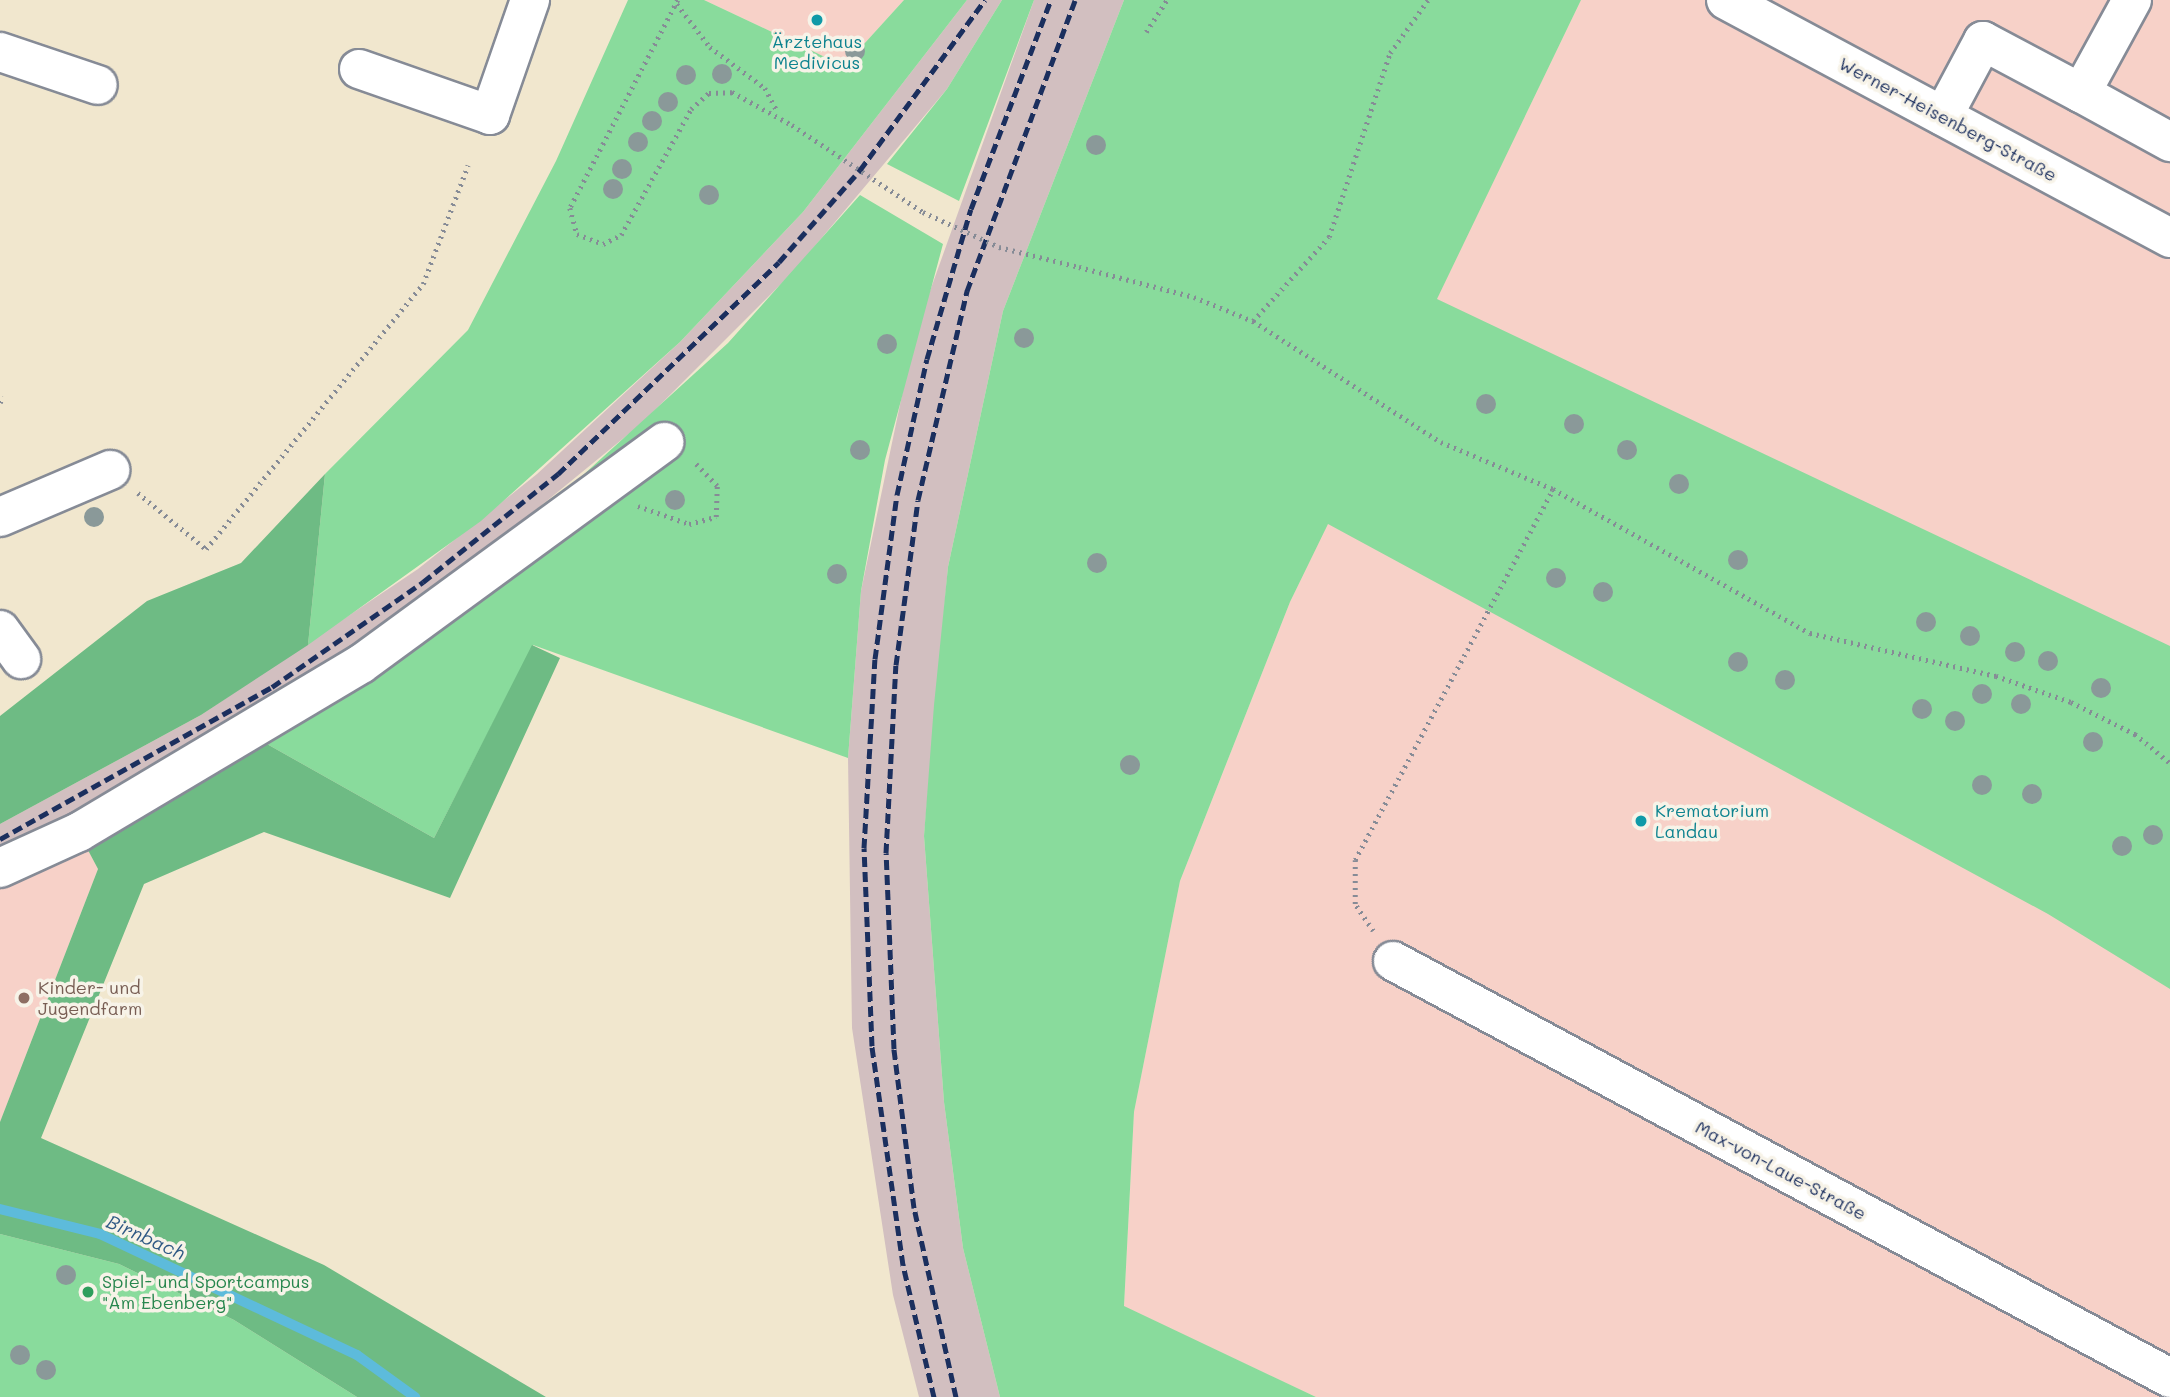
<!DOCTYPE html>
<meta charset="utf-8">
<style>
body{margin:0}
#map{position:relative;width:2170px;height:1397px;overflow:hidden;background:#f1e7ce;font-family:Mali,sans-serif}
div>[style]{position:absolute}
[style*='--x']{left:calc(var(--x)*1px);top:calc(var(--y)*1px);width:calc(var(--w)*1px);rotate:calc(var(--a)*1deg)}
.built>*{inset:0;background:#f7d1c8}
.industrial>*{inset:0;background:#d2bfc0}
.green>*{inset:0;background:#89db9c}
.forest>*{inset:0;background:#6ebb84}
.stream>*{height:10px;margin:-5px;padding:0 5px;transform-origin:5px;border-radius:5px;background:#5dbbdb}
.path>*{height:4.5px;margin-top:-2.25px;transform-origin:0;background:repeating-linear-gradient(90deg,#868b96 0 2px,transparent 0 7px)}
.roads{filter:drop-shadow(2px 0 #868b96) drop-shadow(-2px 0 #868b96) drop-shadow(0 2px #868b96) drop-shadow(0 -2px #868b96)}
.minor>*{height:38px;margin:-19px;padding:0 19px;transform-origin:19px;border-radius:19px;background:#fff}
.rail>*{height:5px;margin-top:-2.5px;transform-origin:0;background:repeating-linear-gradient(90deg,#1b2f5e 0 10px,transparent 0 15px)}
.path-bridge>*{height:4.5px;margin-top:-2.25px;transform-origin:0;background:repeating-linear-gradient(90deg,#868b96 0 2px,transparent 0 7px)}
.trees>*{width:20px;height:20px;margin:-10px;border-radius:50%;background:#8a9999}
.dots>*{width:19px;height:19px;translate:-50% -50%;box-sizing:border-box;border:4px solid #f7f3e8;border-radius:50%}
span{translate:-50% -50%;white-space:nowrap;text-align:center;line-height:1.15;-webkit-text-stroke:7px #f7f3e8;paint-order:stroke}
.culture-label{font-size:18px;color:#0d838f}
.left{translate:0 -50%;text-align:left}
.street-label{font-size:18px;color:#1b2f5e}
.education-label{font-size:18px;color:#785e54}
.leisure-label{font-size:18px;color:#27864d}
.water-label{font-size:19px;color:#2f5984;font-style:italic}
</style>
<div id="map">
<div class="built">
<div style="clip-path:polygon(704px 0,904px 0,844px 66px)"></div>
<div style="clip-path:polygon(1581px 0,2170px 0,2170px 1397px,1316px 1397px,1124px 1307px,1134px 1112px,1180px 881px,1290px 602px)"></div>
<div style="clip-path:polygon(81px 837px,98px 869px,0 1122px,0 875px)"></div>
</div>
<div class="industrial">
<div style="clip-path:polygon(967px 0,1002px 0,947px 89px,793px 272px,642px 423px,384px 634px,0 857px,0 824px,201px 715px,418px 569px,537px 474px,680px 342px,803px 212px)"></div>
<div style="clip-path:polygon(1034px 0,1124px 0,1003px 311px,948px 567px,924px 836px,944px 1102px,963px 1248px,1000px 1397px,919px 1397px,893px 1295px,852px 1028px,848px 758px,861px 591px,915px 333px)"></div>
</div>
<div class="green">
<div style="clip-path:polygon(628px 0,704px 0,844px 66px,904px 0,967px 0,803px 212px,680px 342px,481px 521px,308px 645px,325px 474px,468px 330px,556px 161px)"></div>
<div style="clip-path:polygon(1002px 0,1034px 0,959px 201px,887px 164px,947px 89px)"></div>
<div style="clip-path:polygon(1124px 0,1581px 0,1437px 299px,2170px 646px,2170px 989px,2048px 914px,1328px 524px,1290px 602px,1180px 881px,1134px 1112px,1124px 1306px,1316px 1397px,1000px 1397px,963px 1248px,944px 1102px,924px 836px,934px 705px,948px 567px,1003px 311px)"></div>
<div style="clip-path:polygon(860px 195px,943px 244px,885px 460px,861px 591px,848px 758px,533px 645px,434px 838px,251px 735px,597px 497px,581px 477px,728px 343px)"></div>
<div style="clip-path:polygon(0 1234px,119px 1264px,234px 1320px,357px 1397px,0 1397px)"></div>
</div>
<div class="forest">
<div style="clip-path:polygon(325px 474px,308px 645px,201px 715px,0 824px,0 716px,147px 601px,241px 563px)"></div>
<div style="clip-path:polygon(532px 645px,560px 658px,450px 898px,264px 832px,144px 884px,41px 1138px,324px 1265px,546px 1397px,357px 1397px,234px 1320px,119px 1264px,0 1234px,0 1122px,98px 869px,81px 837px,251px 735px,434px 838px)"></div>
</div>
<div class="stream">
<div style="--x:0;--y:1209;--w:103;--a:14"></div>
<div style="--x:100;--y:1234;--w:284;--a:25.2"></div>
<div style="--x:357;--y:1355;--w:72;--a:35.9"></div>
</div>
<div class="path">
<div style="--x:678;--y:0;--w:234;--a:117.4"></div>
<div style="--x:570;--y:208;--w:27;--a:75"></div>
<div style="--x:577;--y:234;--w:28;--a:21"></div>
<div style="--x:603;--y:244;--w:20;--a:-27"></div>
<div style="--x:621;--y:235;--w:144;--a:-60.9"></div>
<div style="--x:691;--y:109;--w:24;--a:-42"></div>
<div style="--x:709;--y:93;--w:23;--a:-2"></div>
<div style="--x:732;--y:92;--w:68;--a:28.8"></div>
<div style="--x:677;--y:4;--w:54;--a:52.5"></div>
<div style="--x:710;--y:47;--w:69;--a:36.7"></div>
<div style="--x:765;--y:88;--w:26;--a:62"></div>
<div style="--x:1146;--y:32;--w:38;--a:-57"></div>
<div style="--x:1079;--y:267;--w:119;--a:14.6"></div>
<div style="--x:1194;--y:297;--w:64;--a:22.1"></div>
<div style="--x:1253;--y:321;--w:224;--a:32.8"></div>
<div style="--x:1441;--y:442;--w:121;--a:22.8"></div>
<div style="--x:1253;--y:321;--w:113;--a:-47.9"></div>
<div style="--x:1329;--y:237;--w:194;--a:-71.7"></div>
<div style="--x:1390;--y:53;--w:65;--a:-54.4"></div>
<div style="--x:0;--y:403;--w:7;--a:-74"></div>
<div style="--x:138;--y:493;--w:88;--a:39.5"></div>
<div style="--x:206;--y:549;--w:343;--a:-50.7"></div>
<div style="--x:423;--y:284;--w:127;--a:-69.3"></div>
<div style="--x:638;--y:506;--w:54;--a:19.4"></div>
<div style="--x:689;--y:524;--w:28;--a:-15"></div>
<div style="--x:716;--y:517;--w:31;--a:-88"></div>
<div style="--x:717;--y:486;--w:33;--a:-134"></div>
<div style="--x:1373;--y:931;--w:32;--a:-124"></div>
<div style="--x:1355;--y:904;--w:44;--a:-90"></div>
<div style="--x:1355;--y:860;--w:421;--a:-61.9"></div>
<div style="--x:1553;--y:489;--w:295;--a:29.3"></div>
<div style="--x:1810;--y:633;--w:191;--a:13"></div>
<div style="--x:1996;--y:676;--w:79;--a:19.1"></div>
<div style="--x:2071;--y:702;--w:72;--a:26.6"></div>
<div style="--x:2135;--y:734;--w:45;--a:39.6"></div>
</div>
<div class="roads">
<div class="minor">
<div style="--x:1726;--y:0;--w:504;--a:28.19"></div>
<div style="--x:2132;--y:0;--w:106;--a:118.7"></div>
<div style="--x:2081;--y:93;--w:102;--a:28.8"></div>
<div style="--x:0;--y:52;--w:103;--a:18.6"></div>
<div style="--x:359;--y:69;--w:139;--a:19.3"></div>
<div style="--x:490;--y:115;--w:122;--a:-70.8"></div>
<div style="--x:1943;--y:116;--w:85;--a:-61.9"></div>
<div style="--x:1983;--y:41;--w:111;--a:28"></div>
<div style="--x:0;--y:517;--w:120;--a:-23.1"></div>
<div style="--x:0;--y:630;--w:36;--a:54"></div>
<div style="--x:0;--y:868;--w:87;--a:-24.5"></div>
<div style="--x:79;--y:832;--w:328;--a:-30.8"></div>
<div style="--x:361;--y:664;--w:376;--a:-36.2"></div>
<div style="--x:1393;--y:961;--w:882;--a:28.22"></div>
</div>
</div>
<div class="rail">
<div style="--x:0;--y:839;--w:312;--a:-29.2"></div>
<div style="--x:272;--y:687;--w:184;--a:-34.8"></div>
<div style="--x:423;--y:582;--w:173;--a:-38.7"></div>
<div style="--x:558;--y:474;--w:306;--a:-43.8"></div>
<div style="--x:779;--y:262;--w:123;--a:-48.6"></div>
<div style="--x:860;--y:170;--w:211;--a:-53.7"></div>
<div style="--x:934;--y:1397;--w:136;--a:-103.2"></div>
<div style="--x:903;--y:1265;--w:221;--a:-98.1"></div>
<div style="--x:872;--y:1046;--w:198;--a:-92.3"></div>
<div style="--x:864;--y:848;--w:189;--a:-86.7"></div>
<div style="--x:875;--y:659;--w:165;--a:-82.4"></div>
<div style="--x:897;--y:495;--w:139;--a:-77.6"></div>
<div style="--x:927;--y:359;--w:156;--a:-73.7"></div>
<div style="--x:971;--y:209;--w:224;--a:-69.1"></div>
<div style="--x:956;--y:1397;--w:194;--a:-102.5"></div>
<div style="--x:914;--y:1208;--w:160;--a:-97.2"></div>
<div style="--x:894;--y:1049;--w:196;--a:-92.3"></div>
<div style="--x:886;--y:853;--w:188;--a:-87"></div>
<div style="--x:896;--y:665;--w:166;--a:-82.4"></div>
<div style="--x:918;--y:500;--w:215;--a:-76.8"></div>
<div style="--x:967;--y:291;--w:310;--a:-69.6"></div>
</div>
<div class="path-bridge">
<div style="--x:792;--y:125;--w:157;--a:33.6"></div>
<div style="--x:923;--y:212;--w:84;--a:24.7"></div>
<div style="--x:999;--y:247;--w:82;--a:14"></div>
</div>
<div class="trees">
<div style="left:855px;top:51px"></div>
<div style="left:722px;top:74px"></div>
<div style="left:686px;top:75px"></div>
<div style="left:668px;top:102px"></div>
<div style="left:652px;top:121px"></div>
<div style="left:638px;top:142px"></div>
<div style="left:1096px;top:145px"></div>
<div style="left:622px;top:169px"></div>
<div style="left:613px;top:189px"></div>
<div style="left:709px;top:195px"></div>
<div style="left:1024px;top:338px"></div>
<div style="left:887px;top:344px"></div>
<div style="left:1486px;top:404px"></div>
<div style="left:1574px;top:424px"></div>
<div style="left:860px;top:450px"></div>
<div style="left:1627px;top:450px"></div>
<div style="left:1679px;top:484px"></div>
<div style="left:675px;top:500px"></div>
<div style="left:94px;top:517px"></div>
<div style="left:1738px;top:560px"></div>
<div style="left:1097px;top:563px"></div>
<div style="left:837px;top:574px"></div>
<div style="left:1556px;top:578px"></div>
<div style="left:1603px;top:592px"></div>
<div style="left:1926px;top:622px"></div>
<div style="left:1970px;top:636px"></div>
<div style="left:2015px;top:652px"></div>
<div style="left:2048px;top:661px"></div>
<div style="left:1738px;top:662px"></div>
<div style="left:1785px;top:680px"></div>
<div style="left:2101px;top:688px"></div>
<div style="left:1982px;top:694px"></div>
<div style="left:2021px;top:704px"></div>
<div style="left:1922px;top:709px"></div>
<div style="left:1955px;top:721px"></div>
<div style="left:2093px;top:742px"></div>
<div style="left:1130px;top:765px"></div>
<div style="left:1982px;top:785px"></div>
<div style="left:2032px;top:794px"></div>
<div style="left:2153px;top:835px"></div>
<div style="left:2122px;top:846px"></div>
<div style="left:66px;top:1275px"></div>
<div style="left:20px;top:1355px"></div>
<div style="left:46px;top:1370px"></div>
</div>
<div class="dots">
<div style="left:817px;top:20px;background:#0f9aa8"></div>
<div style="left:1641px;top:821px;background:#0f9aa8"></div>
<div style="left:24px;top:998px;background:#8d6e63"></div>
<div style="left:88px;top:1292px;background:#2e9e5b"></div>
</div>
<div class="culture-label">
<span style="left:817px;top:52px">Ärztehaus<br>Medivicus</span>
<span class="left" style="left:1655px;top:821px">Krematorium<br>Landau</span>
</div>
<div class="street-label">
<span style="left:1948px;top:119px;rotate:28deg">Werner-Heisenberg-Straße</span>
<span style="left:1781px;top:1170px;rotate:28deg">Max-von-Laue-Straße</span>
</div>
<div class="education-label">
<span class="left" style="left:38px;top:998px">Kinder- und<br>Jugendfarm</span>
</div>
<div class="leisure-label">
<span class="left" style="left:102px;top:1292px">Spiel- und Sportcampus<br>"Am Ebenberg"</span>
</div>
<div class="water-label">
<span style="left:146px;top:1237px;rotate:24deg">Birnbach</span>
</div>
</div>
